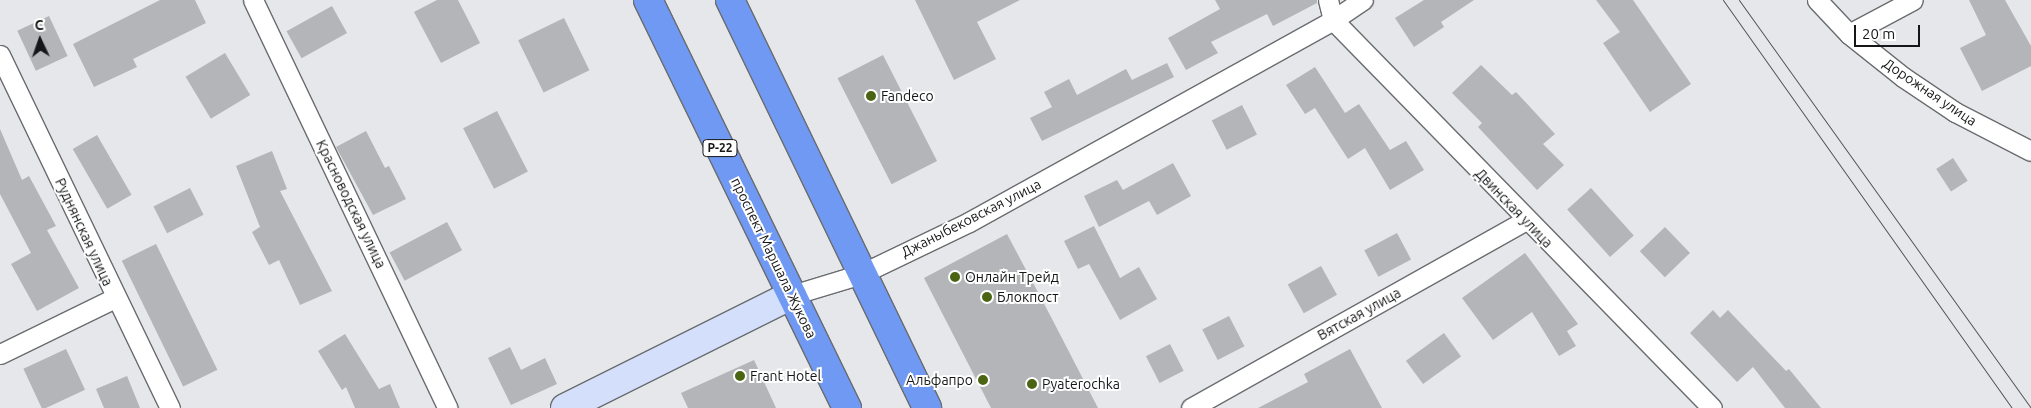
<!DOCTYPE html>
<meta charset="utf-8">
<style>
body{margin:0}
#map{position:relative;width:2031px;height:408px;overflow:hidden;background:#e5e7ea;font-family:Ubuntu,sans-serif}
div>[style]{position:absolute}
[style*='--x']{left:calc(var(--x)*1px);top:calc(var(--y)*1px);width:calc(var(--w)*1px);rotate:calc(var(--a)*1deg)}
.building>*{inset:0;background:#b3b5b8;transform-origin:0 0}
.roads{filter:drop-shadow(1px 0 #6a6c6f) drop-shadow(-1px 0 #6a6c6f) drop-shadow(0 1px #6a6c6f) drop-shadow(0 -1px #6a6c6f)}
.street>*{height:19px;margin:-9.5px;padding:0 9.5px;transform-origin:9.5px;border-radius:9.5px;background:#fff}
.secondary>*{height:28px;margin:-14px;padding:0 14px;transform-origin:14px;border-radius:14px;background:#d4e0fb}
.highway>*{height:28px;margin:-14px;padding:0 14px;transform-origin:14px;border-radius:14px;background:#7099f3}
.tram>*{height:1px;margin:-0.5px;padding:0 0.5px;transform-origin:0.5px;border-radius:0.5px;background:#4f5152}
.dots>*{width:14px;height:14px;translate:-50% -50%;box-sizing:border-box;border:2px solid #fff;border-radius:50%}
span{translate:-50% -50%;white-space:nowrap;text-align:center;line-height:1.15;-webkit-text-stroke:4px #fff;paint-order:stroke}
.shield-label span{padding:1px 4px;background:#fff;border:1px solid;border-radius:4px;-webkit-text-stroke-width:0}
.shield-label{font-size:12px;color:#151617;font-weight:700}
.street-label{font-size:14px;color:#151617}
.poi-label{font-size:14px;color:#151617}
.left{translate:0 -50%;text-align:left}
.right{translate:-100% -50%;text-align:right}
.north{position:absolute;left:15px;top:15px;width:50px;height:50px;-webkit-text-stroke:4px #fff;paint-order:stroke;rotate:357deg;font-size:14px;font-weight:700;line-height:20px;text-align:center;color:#151617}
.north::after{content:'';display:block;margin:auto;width:18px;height:22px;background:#151617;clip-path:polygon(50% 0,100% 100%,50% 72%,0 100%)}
.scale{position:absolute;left:1854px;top:25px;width:66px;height:22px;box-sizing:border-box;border:2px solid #151617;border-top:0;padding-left:6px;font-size:15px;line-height:18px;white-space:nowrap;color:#151617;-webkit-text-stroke:4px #fff;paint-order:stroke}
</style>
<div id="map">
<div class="building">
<div style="clip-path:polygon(160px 0,195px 0,206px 23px,133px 59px,137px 67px,94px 87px,73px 44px)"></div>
<div style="clip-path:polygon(437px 0,458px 0,480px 43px,441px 63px,414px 12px)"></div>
<div style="clip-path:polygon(915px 0,1020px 0,977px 22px,996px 59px,954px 80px)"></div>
<div style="clip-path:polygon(1215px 0,1317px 0,1317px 3px,1273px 26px,1267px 14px,1211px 42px,1218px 53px,1186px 70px,1168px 38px,1220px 9px)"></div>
<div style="clip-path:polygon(1424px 0,1474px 0,1441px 22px,1444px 27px,1414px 47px,1395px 18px)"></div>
<div style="clip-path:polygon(1596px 0,1633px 0,1691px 84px,1650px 112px,1603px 43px,1620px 32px)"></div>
<div style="clip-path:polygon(1969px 0,2005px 0,2031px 46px,2031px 66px,1982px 91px,1960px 48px,1986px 35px)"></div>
<div style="left:332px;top:6px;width:31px;height:52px;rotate:61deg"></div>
<div style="left:49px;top:16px;width:44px;height:35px;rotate:65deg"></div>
<div style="left:564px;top:18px;width:58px;height:51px;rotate:64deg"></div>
<div style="left:225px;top:53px;width:49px;height:46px;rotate:59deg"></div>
<div style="left:883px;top:55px;width:119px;height:51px;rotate:63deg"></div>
<div style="clip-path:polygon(1167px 63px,1174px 77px,1042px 141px,1030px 118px,1052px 107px,1044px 92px,1069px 79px,1077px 95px,1126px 69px,1132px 80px)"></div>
<div style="clip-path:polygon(1481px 65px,1512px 95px,1516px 92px,1555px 134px,1543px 144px,1564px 165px,1537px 190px,1478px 127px,1482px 123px,1452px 93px)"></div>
<div style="clip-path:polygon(1315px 67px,1345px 113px,1359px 104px,1390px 150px,1406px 141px,1424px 170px,1390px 190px,1365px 148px,1348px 159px,1315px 108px,1305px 114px,1286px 85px)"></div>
<div style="left:1242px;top:105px;width:33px;height:34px;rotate:63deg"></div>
<div style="left:497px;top:111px;width:68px;height:38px;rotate:63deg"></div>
<div style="clip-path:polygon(0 129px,22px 180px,29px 176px,56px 226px,47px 230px,79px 288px,37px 311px,11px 264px,31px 253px,0 194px)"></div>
<div style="clip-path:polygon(366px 131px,385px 168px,389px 166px,406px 199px,373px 215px,336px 147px)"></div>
<div style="left:97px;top:135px;width:69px;height:28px;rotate:60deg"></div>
<div style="clip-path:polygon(272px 151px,287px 189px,280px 191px,332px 291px,300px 305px,279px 260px,269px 265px,252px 232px,260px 227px,236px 166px)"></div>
<div style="left:1953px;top:158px;width:27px;height:20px;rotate:57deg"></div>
<div style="clip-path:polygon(1173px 163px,1191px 196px,1157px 215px,1149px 201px,1099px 227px,1084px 196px,1117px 180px,1123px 190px)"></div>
<div style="left:190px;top:188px;width:30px;height:41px;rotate:63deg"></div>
<div style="left:1591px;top:188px;width:64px;height:32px;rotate:48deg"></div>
<div style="left:447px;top:222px;width:32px;height:65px;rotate:62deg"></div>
<div style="clip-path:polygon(1094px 226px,1120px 278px,1139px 267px,1157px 299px,1120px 320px,1089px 264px,1078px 269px,1064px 241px)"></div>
<div style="left:1665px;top:227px;width:36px;height:35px;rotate:46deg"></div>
<div style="left:1397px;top:233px;width:30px;height:37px;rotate:62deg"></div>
<div style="clip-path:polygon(1007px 234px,1050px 315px,1098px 408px,991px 408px,924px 278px)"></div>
<div style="left:156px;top:244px;width:140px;height:38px;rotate:64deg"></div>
<div style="clip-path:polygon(1525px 253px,1578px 324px,1567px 331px,1576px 346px,1559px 356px,1532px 312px,1493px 340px,1462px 298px)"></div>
<div style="left:1321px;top:266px;width:33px;height:38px;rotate:61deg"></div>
<div style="clip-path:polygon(1713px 310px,1720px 318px,1728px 310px,1786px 371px,1789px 369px,1821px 408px,1785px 408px,1753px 367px,1737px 382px,1690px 333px)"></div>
<div style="left:1229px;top:316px;width:34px;height:30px;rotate:63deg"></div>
<div style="left:1444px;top:333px;width:29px;height:47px;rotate:54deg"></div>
<div style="clip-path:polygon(345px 334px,379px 389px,390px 384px,400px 408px,355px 408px,346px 387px,342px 390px,318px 351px)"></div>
<div style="left:1170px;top:344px;width:30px;height:27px;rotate:63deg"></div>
<div style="clip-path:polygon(510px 347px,521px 370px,545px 358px,557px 384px,511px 405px,488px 358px)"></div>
<div style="left:66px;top:349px;width:45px;height:47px;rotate:65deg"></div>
<div style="clip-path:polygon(1350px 349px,1382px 408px,1258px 408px,1308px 382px,1304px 374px)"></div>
<div style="clip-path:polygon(754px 360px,776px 408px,688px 408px,681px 393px)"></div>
<div style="clip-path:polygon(127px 376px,140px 408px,104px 408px,96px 389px)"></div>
</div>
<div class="roads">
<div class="street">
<div style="--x:253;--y:0;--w:452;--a:64.5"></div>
<div style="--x:1328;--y:0;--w:21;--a:76"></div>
<div style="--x:1333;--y:20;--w:542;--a:45.67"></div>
<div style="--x:1817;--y:0;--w:47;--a:46.7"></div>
<div style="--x:1849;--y:34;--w:69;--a:38.5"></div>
<div style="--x:1903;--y:77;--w:63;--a:33.9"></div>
<div style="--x:1955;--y:112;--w:85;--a:27.2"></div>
<div style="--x:1849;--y:34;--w:72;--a:-28"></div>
<div style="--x:0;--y:55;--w:392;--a:64.3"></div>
<div style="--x:792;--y:295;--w:72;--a:-16.9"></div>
<div style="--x:861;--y:274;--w:120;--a:-25.7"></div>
<div style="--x:969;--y:222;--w:416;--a:-29"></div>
<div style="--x:1333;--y:20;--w:36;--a:-34"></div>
<div style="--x:0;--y:354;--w:128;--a:-26"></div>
<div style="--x:1191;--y:408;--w:384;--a:-29.3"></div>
</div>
<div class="secondary">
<div style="--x:565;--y:408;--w:254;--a:-26.5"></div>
</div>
<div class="highway">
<div style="--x:648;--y:0;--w:454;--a:64"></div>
<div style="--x:730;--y:0;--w:453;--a:64.2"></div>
</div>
</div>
<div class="tram">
<div style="--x:1723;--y:0;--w:500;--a:54.7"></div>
<div style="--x:1739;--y:0;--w:502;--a:54.41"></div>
</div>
<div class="dots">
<div style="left:871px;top:96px;background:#4b6414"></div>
<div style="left:955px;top:277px;background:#4b6414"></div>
<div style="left:987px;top:297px;background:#4b6414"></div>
<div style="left:740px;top:376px;background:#4b6414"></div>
<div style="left:983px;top:380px;background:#4b6414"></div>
<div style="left:1032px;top:384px;background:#4b6414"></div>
</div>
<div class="shield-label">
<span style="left:720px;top:148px">Р-22</span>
</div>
<div class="street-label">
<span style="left:1930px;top:92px;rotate:34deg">Дорожная улица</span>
<span style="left:351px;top:204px;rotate:64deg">Красноводская улица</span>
<span style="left:1514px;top:208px;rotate:46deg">Двинская улица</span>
<span style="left:971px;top:218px;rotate:-27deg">Джаныбековская улица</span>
<span style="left:84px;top:232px;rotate:65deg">Руднянская улица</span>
<span style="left:774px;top:258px;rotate:64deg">проспект Маршала Жукова</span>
<span style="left:1359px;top:314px;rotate:-29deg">Вятская улица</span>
</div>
<div class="poi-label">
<span class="left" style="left:881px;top:96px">Fandeco</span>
<span class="left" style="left:965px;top:277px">Онлайн Трейд</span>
<span class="left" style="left:997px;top:297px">Блокпост</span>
<span class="left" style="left:750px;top:376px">Frant Hotel</span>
<span class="right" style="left:973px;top:380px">Альфапро</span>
<span class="left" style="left:1042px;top:384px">Pyaterochka</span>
</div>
<div class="north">С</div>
<div class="scale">20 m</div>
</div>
